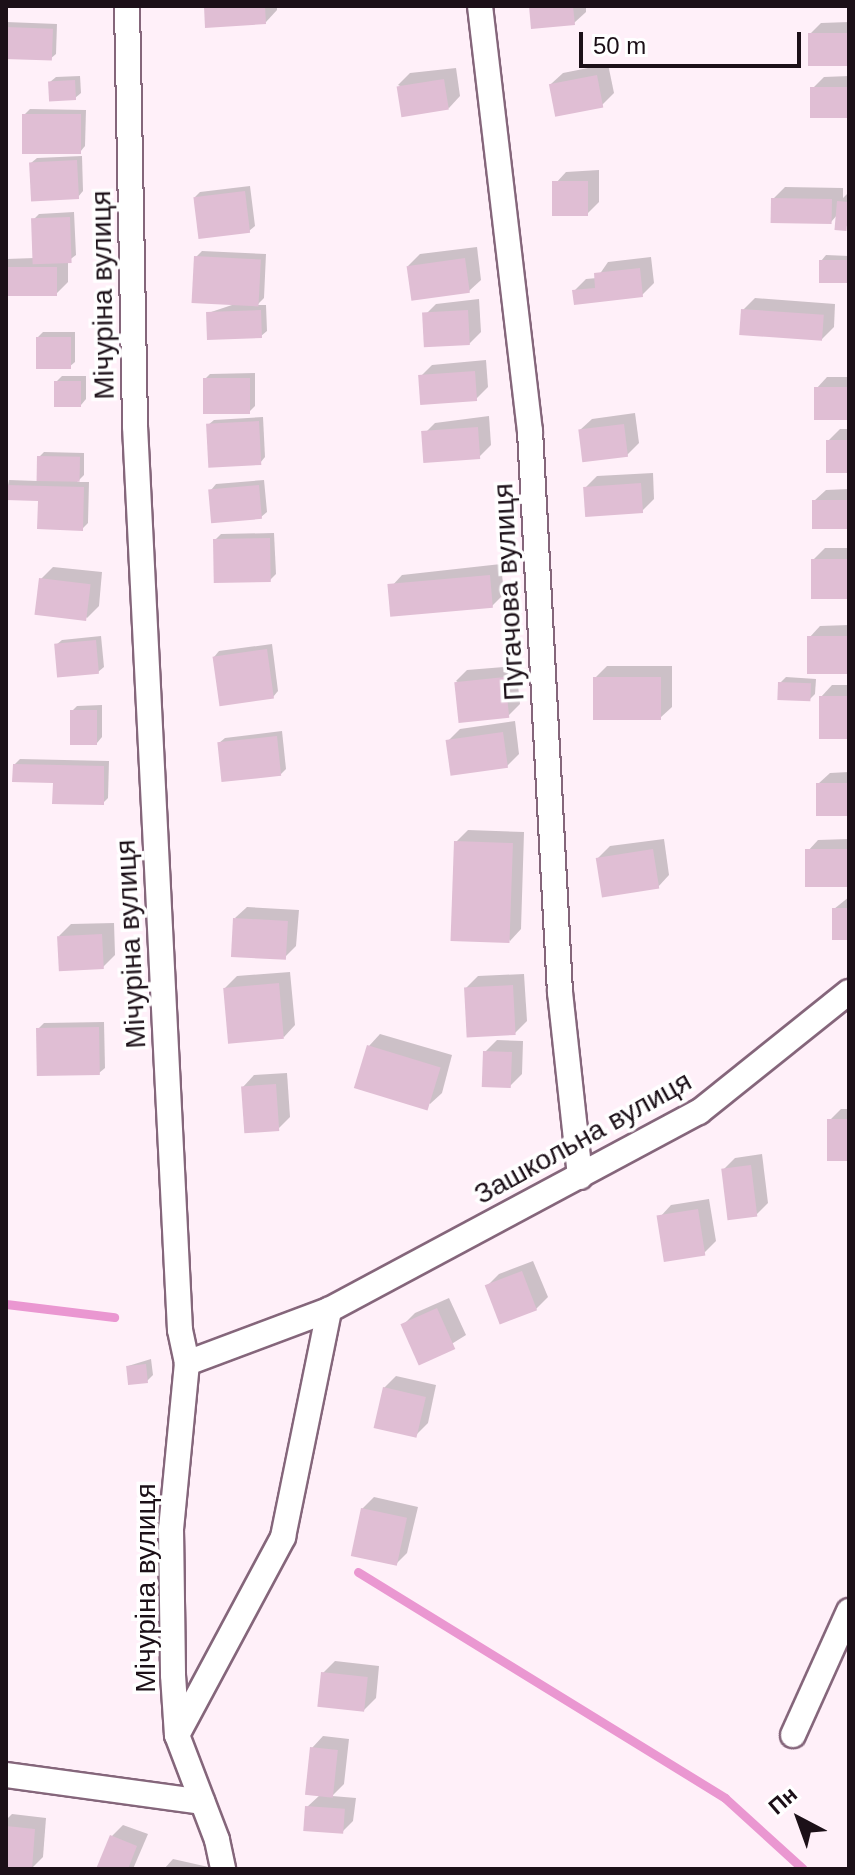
<!DOCTYPE html>
<meta charset="utf-8">
<style>
body{margin:0}
#map{position:relative;width:855px;height:1875px;overflow:hidden;background:#fff0f9;font-family:Helvetica,sans-serif}
div>[style]{position:absolute}
[style*='--x']{left:calc(var(--x)*1px);top:calc(var(--y)*1px);width:calc(var(--w)*1px);rotate:calc(var(--a)*1deg)}
.shadow>*{inset:0;background:#0003}
.stream>*{height:9px;margin:-4.5px;padding:0 4.5px;transform-origin:4.5px;border-radius:4.5px;background:#ea97d1}
.building>*{inset:0;background:#e0bed4;transform-origin:0 0}
.roads{filter:drop-shadow(2px 0 #85667b) drop-shadow(-2px 0 #85667b) drop-shadow(0 2px #85667b) drop-shadow(0 -2px #85667b)}
.minor>*{height:24px;margin:-12px;padding:0 12px;transform-origin:12px;border-radius:12px;background:#fff}
span{translate:-50% -50%;white-space:nowrap;text-align:center;line-height:1.15;-webkit-text-stroke:7px #fff;paint-order:stroke}
.street-label{font-size:28px;color:#1c1018}
.frame{position:absolute;inset:0;border:8px solid #1c1018;pointer-events:none}
.north{position:absolute;left:759px;top:1779px;width:80px;height:80px;-webkit-text-stroke:6px #fff;paint-order:stroke;rotate:319deg;font-size:22px;font-weight:700;line-height:32px;text-align:center;color:#1c1018}
.north::after{content:'';display:block;margin:auto;width:28px;height:36px;background:#1c1018;clip-path:polygon(50% 0,100% 100%,50% 72%,0 100%)}
.scale{position:absolute;left:579px;top:32px;width:222px;height:36px;box-sizing:border-box;border:4px solid #1c1018;border-top:0;padding-left:10px;font-size:24px;line-height:28px;white-space:nowrap;color:#1c1018;-webkit-text-stroke:6px #fff;paint-order:stroke}
</style>
<div id="map">
<div class="shadow">
<div style="clip-path:polygon(206px 6px,277px 6px,277px 10px,266px 22px)"></div>
<div style="clip-path:polygon(531px 6px,586px 6px,586px 12px,574px 23px)"></div>
<div style="clip-path:polygon(6px 22px,57px 24px,56px 54px,50px 59px,6px 57px)"></div>
<div style="clip-path:polygon(849px 22px,849px 64px,810px 34px,821px 23px)"></div>
<div style="clip-path:polygon(608px 64px,614px 93px,602px 105px,551px 84px,563px 73px)"></div>
<div style="clip-path:polygon(456px 68px,460px 96px,449px 108px,398px 85px,410px 73px)"></div>
<div style="clip-path:polygon(80px 76px,81px 93px,75px 98px,50px 82px,56px 77px)"></div>
<div style="clip-path:polygon(849px 76px,849px 116px,812px 89px,824px 77px)"></div>
<div style="clip-path:polygon(30px 109px,86px 110px,85px 146px,80px 152px,24px 115px)"></div>
<div style="clip-path:polygon(6px 155px,8px 155px,6px 186px)"></div>
<div style="clip-path:polygon(82px 156px,83px 191px,78px 197px,31px 163px,37px 158px)"></div>
<div style="clip-path:polygon(599px 170px,599px 202px,587px 214px,555px 184px,566px 172px)"></div>
<div style="clip-path:polygon(250px 186px,255px 226px,249px 231px,195px 197px,200px 192px)"></div>
<div style="clip-path:polygon(785px 187px,843px 188px,843px 198px,849px 192px,849px 229px,838px 214px,831px 222px,773px 199px)"></div>
<div style="clip-path:polygon(74px 212px,76px 255px,68px 261px,68px 282px,56px 294px,6px 296px,6px 259px,35px 258px,33px 220px,39px 214px)"></div>
<div style="clip-path:polygon(477px 247px,481px 280px,469px 291px,408px 266px,420px 254px)"></div>
<div style="clip-path:polygon(202px 251px,266px 254px,264px 298px,257px 305px,266px 305px,267px 331px,261px 336px,208px 313px,238px 303px,196px 257px)"></div>
<div style="clip-path:polygon(826px 255px,849px 256px,849px 281px,821px 261px)"></div>
<div style="clip-path:polygon(651px 257px,654px 283px,642px 295px,574px 291px,586px 279px,597px 278px,608px 262px)"></div>
<div style="clip-path:polygon(755px 298px,835px 304px,834px 327px,822px 339px,743px 310px)"></div>
<div style="clip-path:polygon(479px 299px,481px 332px,469px 344px,424px 316px,436px 304px)"></div>
<div style="clip-path:polygon(43px 332px,75px 332px,75px 362px,69px 367px,38px 337px)"></div>
<div style="clip-path:polygon(486px 360px,488px 387px,476px 399px,420px 377px,432px 365px)"></div>
<div style="clip-path:polygon(255px 373px,255px 406px,250px 411px,205px 379px,210px 374px)"></div>
<div style="clip-path:polygon(62px 376px,86px 376px,86px 399px,81px 405px,56px 382px)"></div>
<div style="clip-path:polygon(827px 377px,849px 377px,849px 418px,816px 389px)"></div>
<div style="clip-path:polygon(635px 413px,639px 443px,627px 455px,580px 430px,592px 419px)"></div>
<div style="clip-path:polygon(489px 416px,491px 445px,479px 457px,423px 435px,435px 423px)"></div>
<div style="clip-path:polygon(263px 417px,265px 457px,260px 463px,208px 425px,214px 420px)"></div>
<div style="clip-path:polygon(840px 429px,849px 429px,849px 471px,828px 441px)"></div>
<div style="clip-path:polygon(44px 452px,84px 453px,84px 475px,77px 482px,89px 482px,88px 523px,82px 529px,40px 499px,6px 498px,9px 480px,38px 481px,39px 457px)"></div>
<div style="clip-path:polygon(653px 473px,654px 499px,642px 511px,585px 488px,597px 476px)"></div>
<div style="clip-path:polygon(264px 480px,267px 512px,261px 517px,211px 490px,216px 484px)"></div>
<div style="clip-path:polygon(849px 489px,849px 527px,814px 501px,826px 490px)"></div>
<div style="clip-path:polygon(274px 533px,276px 574px,270px 580px,215px 540px,221px 534px)"></div>
<div style="clip-path:polygon(825px 548px,849px 548px,849px 597px,813px 560px)"></div>
<div style="clip-path:polygon(501px 564px,504px 594px,492px 606px,391px 587px,402px 575px)"></div>
<div style="clip-path:polygon(53px 567px,102px 572px,99px 606px,87px 618px,41px 579px)"></div>
<div style="clip-path:polygon(849px 625px,849px 672px,809px 638px,820px 626px)"></div>
<div style="clip-path:polygon(101px 636px,104px 667px,98px 672px,56px 645px,62px 640px)"></div>
<div style="clip-path:polygon(272px 644px,278px 691px,273px 697px,214px 657px,219px 651px)"></div>
<div style="clip-path:polygon(516px 666px,520px 704px,508px 716px,456px 681px,467px 670px)"></div>
<div style="clip-path:polygon(607px 666px,672px 666px,672px 707px,660px 718px,595px 678px)"></div>
<div style="clip-path:polygon(786px 677px,816px 679px,815px 694px,809px 700px,780px 683px)"></div>
<div style="clip-path:polygon(832px 685px,849px 685px,849px 736px,821px 697px)"></div>
<div style="clip-path:polygon(102px 705px,102px 737px,97px 743px,72px 711px,77px 706px)"></div>
<div style="clip-path:polygon(515px 721px,519px 754px,507px 766px,448px 741px,460px 729px)"></div>
<div style="clip-path:polygon(282px 731px,286px 769px,281px 774px,219px 743px,225px 738px)"></div>
<div style="clip-path:polygon(20px 759px,109px 761px,108px 798px,103px 803px,14px 765px)"></div>
<div style="clip-path:polygon(849px 772px,849px 814px,818px 784px,830px 773px)"></div>
<div style="clip-path:polygon(468px 830px,524px 832px,521px 929px,510px 941px,456px 842px)"></div>
<div style="clip-path:polygon(664px 839px,669px 875px,658px 887px,598px 858px,610px 846px)"></div>
<div style="clip-path:polygon(849px 839px,849px 885px,807px 852px,818px 840px)"></div>
<div style="clip-path:polygon(849px 897px,849px 938px,834px 909px)"></div>
<div style="clip-path:polygon(247px 907px,299px 910px,296px 946px,284px 958px,235px 918px)"></div>
<div style="clip-path:polygon(114px 923px,115px 955px,103px 967px,59px 936px,71px 924px)"></div>
<div style="clip-path:polygon(290px 972px,295px 1025px,284px 1037px,225px 988px,237px 976px)"></div>
<div style="clip-path:polygon(524px 974px,527px 1021px,515px 1033px,466px 988px,478px 976px)"></div>
<div style="clip-path:polygon(104px 1022px,105px 1068px,99px 1073px,38px 1029px,44px 1023px)"></div>
<div style="clip-path:polygon(380px 1034px,452px 1055px,442px 1093px,430px 1104px,369px 1046px)"></div>
<div style="clip-path:polygon(497px 1040px,523px 1041px,522px 1074px,510px 1086px,485px 1052px)"></div>
<div style="clip-path:polygon(287px 1073px,290px 1117px,278px 1129px,243px 1087px,254px 1075px)"></div>
<div style="clip-path:polygon(841px 1109px,849px 1109px,849px 1159px,829px 1121px)"></div>
<div style="clip-path:polygon(762px 1154px,768px 1203px,756px 1215px,723px 1170px,735px 1158px)"></div>
<div style="clip-path:polygon(709px 1199px,716px 1241px,704px 1253px,660px 1217px,671px 1205px)"></div>
<div style="clip-path:polygon(533px 1261px,548px 1297px,536px 1309px,487px 1286px,499px 1274px)"></div>
<div style="clip-path:polygon(449px 1298px,466px 1335px,421px 1363px,403px 1325px,415px 1313px)"></div>
<div style="clip-path:polygon(151px 1359px,153px 1375px,147px 1381px,128px 1366px)"></div>
<div style="clip-path:polygon(396px 1376px,436px 1385px,428px 1423px,416px 1435px,384px 1388px)"></div>
<div style="clip-path:polygon(374px 1497px,418px 1507px,407px 1553px,395px 1565px,362px 1509px)"></div>
<div style="clip-path:polygon(335px 1661px,379px 1666px,376px 1698px,364px 1710px,323px 1673px)"></div>
<div style="clip-path:polygon(323px 1736px,349px 1739px,344px 1784px,332px 1796px,356px 1798px,353px 1821px,341px 1833px,307px 1807px,320px 1795px,312px 1748px)"></div>
<div style="clip-path:polygon(12px 1814px,46px 1818px,43px 1857px,31px 1869px,6px 1866px,6px 1820px)"></div>
<div style="clip-path:polygon(123px 1825px,148px 1834px,133px 1869px,98px 1869px,112px 1836px)"></div>
<div style="clip-path:polygon(173px 1859px,213px 1868px,213px 1869px,164px 1869px)"></div>
</div>
<div class="stream">
<div style="--x:6;--y:1304;--w:109;--a:6.9"></div>
<div style="--x:358;--y:1572;--w:431;--a:31.6"></div>
<div style="--x:725;--y:1798;--w:105;--a:42.3"></div>
</div>
<div class="building">
<div style="clip-path:polygon(204px 6px,265px 6px,266px 24px,205px 28px)"></div>
<div style="clip-path:polygon(529px 6px,573px 6px,575px 25px,531px 29px)"></div>
<div style="left:6px;top:27px;width:47px;height:32px;rotate:2deg"></div>
<div style="left:849px;top:33px;width:33px;height:41px;rotate:90deg"></div>
<div style="left:597px;top:75px;width:33px;height:49px;rotate:79deg"></div>
<div style="left:444px;top:79px;width:31px;height:48px;rotate:81deg"></div>
<div style="left:75px;top:80px;width:20px;height:27px;rotate:87deg"></div>
<div style="left:849px;top:87px;width:31px;height:39px;rotate:90deg"></div>
<div style="left:22px;top:114px;width:59px;height:40px"></div>
<div style="left:77px;top:160px;width:39px;height:48px;rotate:87deg"></div>
<div style="left:588px;top:181px;width:35px;height:36px;rotate:90deg"></div>
<div style="left:245px;top:191px;width:42px;height:52px;rotate:83deg"></div>
<div style="left:771px;top:198px;width:61px;height:25px;rotate:1deg"></div>
<div style="left:837px;top:201px;width:12px;height:29px;rotate:5deg"></div>
<div style="left:70px;top:217px;width:46px;height:39px;rotate:88deg"></div>
<div style="left:194px;top:256px;width:67px;height:47px;rotate:3deg"></div>
<div style="left:465px;top:258px;width:35px;height:59px;rotate:82deg"></div>
<div style="left:819px;top:260px;width:30px;height:23px"></div>
<div style="left:57px;top:267px;width:29px;height:51px;rotate:90deg"></div>
<div style="clip-path:polygon(640px 268px,643px 297px,574px 305px,572px 290px,595px 288px,594px 273px)"></div>
<div style="left:741px;top:309px;width:83px;height:26px;rotate:4deg"></div>
<div style="left:261px;top:310px;width:28px;height:55px;rotate:88deg"></div>
<div style="left:468px;top:310px;width:35px;height:46px;rotate:87deg"></div>
<div style="left:36px;top:337px;width:35px;height:32px"></div>
<div style="left:475px;top:371px;width:30px;height:57px;rotate:86deg"></div>
<div style="left:203px;top:378px;width:47px;height:36px"></div>
<div style="left:54px;top:381px;width:27px;height:26px"></div>
<div style="left:849px;top:387px;width:33px;height:35px;rotate:90deg"></div>
<div style="left:259px;top:421px;width:44px;height:53px;rotate:87deg"></div>
<div style="left:624px;top:424px;width:33px;height:46px;rotate:83deg"></div>
<div style="left:478px;top:427px;width:32px;height:57px;rotate:86deg"></div>
<div style="left:826px;top:440px;width:23px;height:33px"></div>
<div style="left:37px;top:456px;width:43px;height:25px;rotate:1deg"></div>
<div style="left:641px;top:483px;width:30px;height:58px;rotate:86deg"></div>
<div style="clip-path:polygon(6px 485px,84px 487px,83px 531px,37px 529px,38px 501px,6px 500px)"></div>
<div style="left:259px;top:485px;width:34px;height:51px;rotate:85deg"></div>
<div style="left:849px;top:500px;width:29px;height:37px;rotate:90deg"></div>
<div style="left:270px;top:538px;width:44px;height:57px;rotate:89deg"></div>
<div style="left:811px;top:559px;width:38px;height:40px"></div>
<div style="left:490px;top:575px;width:33px;height:103px;rotate:85deg"></div>
<div style="left:39px;top:578px;width:52px;height:37px;rotate:7deg"></div>
<div style="left:849px;top:636px;width:38px;height:42px;rotate:90deg"></div>
<div style="left:96px;top:640px;width:34px;height:42px;rotate:85deg"></div>
<div style="left:267px;top:649px;width:50px;height:55px;rotate:82deg"></div>
<div style="left:505px;top:677px;width:41px;height:51px;rotate:84deg"></div>
<div style="left:593px;top:677px;width:68px;height:43px"></div>
<div style="left:778px;top:682px;width:33px;height:18px;rotate:2deg"></div>
<div style="left:819px;top:696px;width:30px;height:43px"></div>
<div style="left:70px;top:710px;width:27px;height:35px"></div>
<div style="left:503px;top:732px;width:36px;height:58px;rotate:82deg"></div>
<div style="left:277px;top:736px;width:40px;height:60px;rotate:84deg"></div>
<div style="clip-path:polygon(13px 764px,104px 766px,104px 805px,52px 804px,53px 783px,12px 782px)"></div>
<div style="left:849px;top:783px;width:33px;height:33px;rotate:90deg"></div>
<div style="left:454px;top:841px;width:59px;height:100px;rotate:2deg"></div>
<div style="left:653px;top:849px;width:40px;height:58px;rotate:81deg"></div>
<div style="left:849px;top:849px;width:38px;height:44px;rotate:90deg"></div>
<div style="left:849px;top:908px;width:32px;height:17px;rotate:90deg"></div>
<div style="left:233px;top:918px;width:55px;height:39px;rotate:3deg"></div>
<div style="left:102px;top:934px;width:35px;height:45px;rotate:87deg"></div>
<div style="left:279px;top:983px;width:56px;height:56px;rotate:85deg"></div>
<div style="left:513px;top:985px;width:50px;height:49px;rotate:87deg"></div>
<div style="left:99px;top:1027px;width:48px;height:63px;rotate:89deg"></div>
<div style="left:367px;top:1045px;width:77px;height:45px;rotate:17deg"></div>
<div style="left:483px;top:1051px;width:29px;height:36px;rotate:2deg"></div>
<div style="left:276px;top:1084px;width:47px;height:35px;rotate:86deg"></div>
<div style="left:849px;top:1119px;width:42px;height:22px;rotate:90deg"></div>
<div style="left:751px;top:1165px;width:52px;height:30px;rotate:83deg"></div>
<div style="left:698px;top:1209px;width:47px;height:42px;rotate:81deg"></div>
<div style="left:522px;top:1271px;width:42px;height:40px;rotate:69deg"></div>
<div style="left:437px;top:1308px;width:45px;height:40px;rotate:66deg"></div>
<div style="left:146px;top:1364px;width:19px;height:20px;rotate:84deg"></div>
<div style="left:383px;top:1387px;width:44px;height:42px;rotate:13deg"></div>
<div style="left:361px;top:1508px;width:47px;height:49px;rotate:12deg"></div>
<div style="left:321px;top:1672px;width:47px;height:35px;rotate:6deg"></div>
<div style="left:310px;top:1747px;width:28px;height:48px;rotate:6deg"></div>
<div style="left:305px;top:1806px;width:40px;height:25px;rotate:4deg"></div>
<div style="clip-path:polygon(6px 1826px,35px 1829px,32px 1869px,6px 1868px)"></div>
<div style="clip-path:polygon(110px 1835px,137px 1846px,128px 1869px,96px 1869px)"></div>
</div>
<div class="roads">
<div class="minor">
<div style="--x:127;--y:6;--w:420;--a:88.9"></div>
<div style="--x:135;--y:426;--w:905;--a:87.15"></div>
<div style="--x:180;--y:1330;--w:34;--a:78"></div>
<div style="--x:187;--y:1363;--w:167;--a:95.5"></div>
<div style="--x:171;--y:1529;--w:146;--a:89.2"></div>
<div style="--x:173;--y:1675;--w:60;--a:86.2"></div>
<div style="--x:177;--y:1735;--w:112;--a:69.1"></div>
<div style="--x:217;--y:1840;--w:30;--a:78"></div>
<div style="--x:480;--y:6;--w:428;--a:83.3"></div>
<div style="--x:530;--y:431;--w:562;--a:86.94"></div>
<div style="--x:560;--y:992;--w:186;--a:83.8"></div>
<div style="--x:187;--y:1363;--w:152;--a:-20.5"></div>
<div style="--x:329;--y:1310;--w:420;--a:-28.2"></div>
<div style="--x:699;--y:1112;--w:192;--a:-38.7"></div>
<div style="--x:177;--y:1735;--w:225;--a:-61.8"></div>
<div style="--x:283;--y:1537;--w:232;--a:-78.5"></div>
<div style="--x:793;--y:1735;--w:136;--a:-65.7"></div>
<div style="--x:6;--y:1775;--w:198;--a:7.8"></div>
</div>
</div>
<div class="street-label">
<span style="left:103px;top:295px;rotate:-91deg">Мічуріна вулиця</span>
<span style="left:509px;top:592px;rotate:-93deg">Пугачова вулиця</span>
<span style="left:131px;top:944px;rotate:-93deg">Мічуріна вулиця</span>
<span style="left:583px;top:1138px;rotate:-29deg">Зашкольна вулиця</span>
<span style="left:146px;top:1588px;rotate:-90deg">Мічуріна вулиця</span>
</div>
<div class="frame"></div>
<div class="north">Пн</div>
<div class="scale">50 m</div>
</div>
